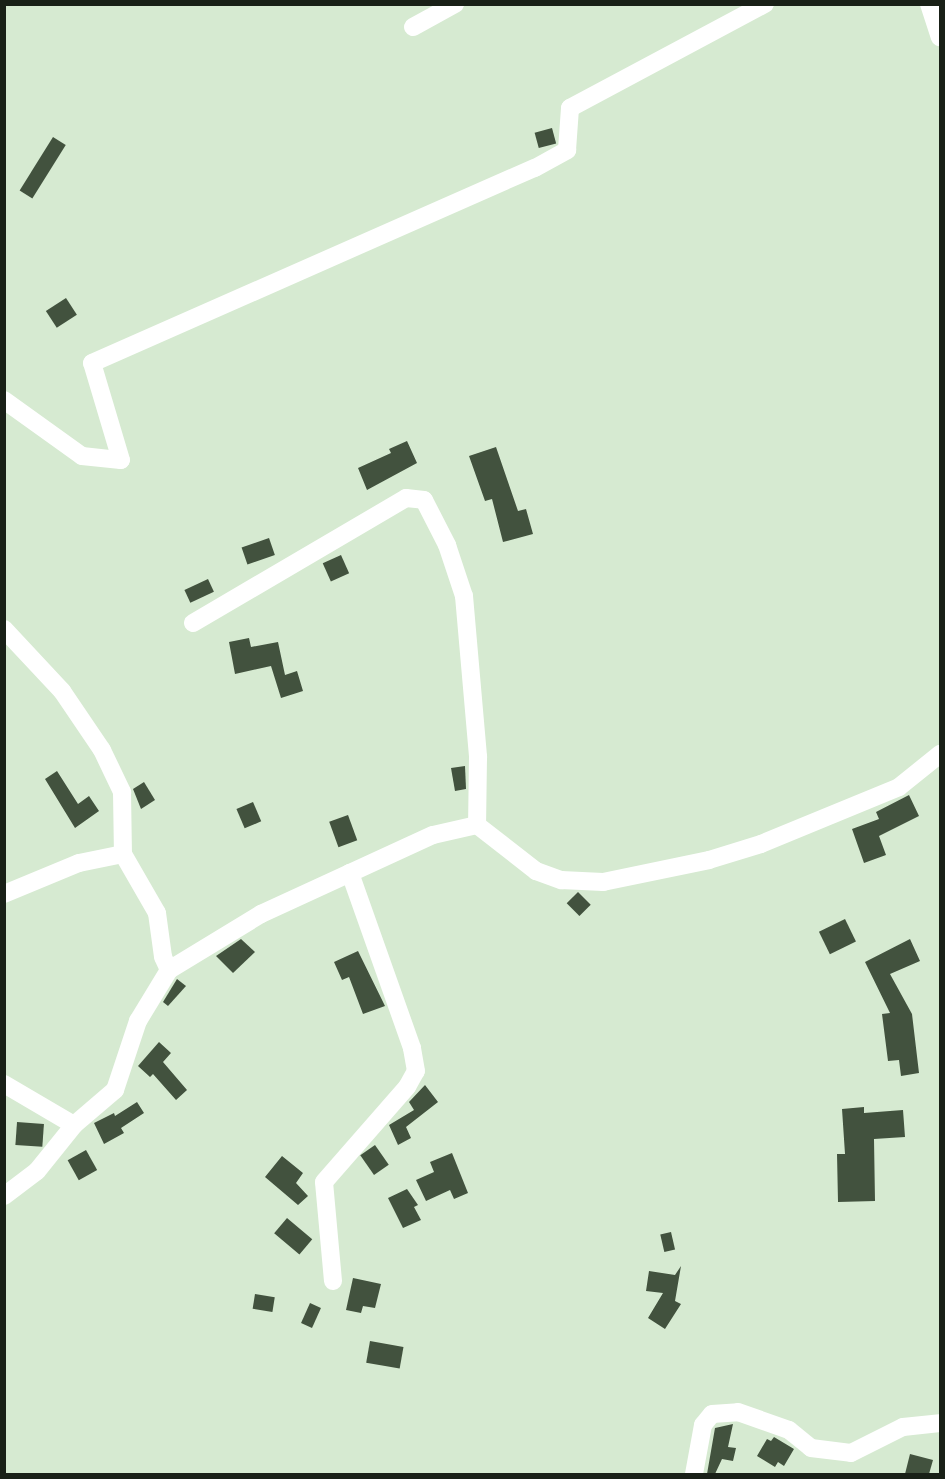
<!DOCTYPE html>
<style>
body{margin:0}
#map{position:relative;width:945px;height:1479px;overflow:hidden;background:#d6ead1;font-family:"Alegreya Sans",sans-serif}
div>[style]{position:absolute}
[style*='--x']{left:calc(var(--x)*1px);top:calc(var(--y)*1px);width:calc(var(--w)*1px);rotate:calc(var(--a)*1deg)}
.building>*{inset:0;background:#42523e;transform-origin:0 0}
.minor>*{height:18px;margin:-9px;padding:0 9px;transform-origin:9px;border-radius:9px;background:#fff}
span{translate:-50% -50%;white-space:nowrap;text-align:center;line-height:1.15;-webkit-text-stroke:6px #fff;paint-order:stroke}
.frame{position:absolute;inset:0;border:6px solid #192017;pointer-events:none}
</style>
<div id="map">
<div class="building">
<div style="left:552px;top:128px;width:16px;height:18px;rotate:75deg"></div>
<div style="left:53px;top:137px;width:15px;height:63px;rotate:32deg"></div>
<div style="left:66px;top:298px;width:20px;height:24px;rotate:57deg"></div>
<div style="clip-path:polygon(407px 441px,417px 463px,367px 490px,358px 468px,391px 453px,389px 449px)"></div>
<div style="clip-path:polygon(496px 447px,518px 511px,526px 509px,533px 534px,503px 542px,492px 499px,485px 501px,469px 456px)"></div>
<div style="left:269px;top:538px;width:18px;height:29px;rotate:71deg"></div>
<div style="left:341px;top:555px;width:20px;height:20px;rotate:66deg"></div>
<div style="left:208px;top:579px;width:14px;height:26px;rotate:65deg"></div>
<div style="clip-path:polygon(249px 638px,251px 647px,278px 642px,285px 675px,297px 671px,303px 691px,281px 698px,271px 666px,235px 674px,229px 642px)"></div>
<div style="clip-path:polygon(465px 766px,466px 789px,455px 791px,451px 768px)"></div>
<div style="clip-path:polygon(57px 771px,78px 804px,89px 796px,99px 811px,75px 828px,45px 779px)"></div>
<div style="clip-path:polygon(144px 782px,155px 800px,141px 809px,133px 789px)"></div>
<div style="clip-path:polygon(909px 795px,919px 816px,879px 836px,886px 855px,864px 863px,852px 829px,879px 819px,876px 812px)"></div>
<div style="left:253px;top:802px;width:21px;height:18px;rotate:67deg"></div>
<div style="left:348px;top:815px;width:27px;height:20px;rotate:70deg"></div>
<div style="left:578px;top:892px;width:18px;height:16px;rotate:45deg"></div>
<div style="left:845px;top:919px;width:25px;height:29px;rotate:64deg"></div>
<div style="clip-path:polygon(241px 939px,255px 952px,233px 973px,216px 956px)"></div>
<div style="clip-path:polygon(910px 939px,920px 961px,890px 974px,912px 1014px,919px 1073px,901px 1076px,899px 1060px,888px 1061px,882px 1014px,890px 1013px,865px 962px)"></div>
<div style="clip-path:polygon(358px 951px,385px 1006px,363px 1014px,349px 977px,342px 980px,334px 962px)"></div>
<div style="clip-path:polygon(177px 979px,186px 986px,168px 1006px,163px 1002px)"></div>
<div style="clip-path:polygon(159px 1042px,171px 1053px,163px 1062px,187px 1090px,176px 1100px,153px 1074px,150px 1077px,138px 1066px)"></div>
<div style="clip-path:polygon(425px 1085px,438px 1102px,406px 1127px,411px 1138px,398px 1145px,389px 1125px,414px 1110px,409px 1102px)"></div>
<div style="clip-path:polygon(137px 1102px,144px 1113px,121px 1128px,124px 1133px,104px 1144px,94px 1123px,114px 1113px,115px 1116px)"></div>
<div style="clip-path:polygon(864px 1107px,864px 1113px,903px 1110px,905px 1137px,874px 1139px,875px 1201px,838px 1202px,837px 1154px,845px 1154px,842px 1109px)"></div>
<div style="left:17px;top:1122px;width:27px;height:23px;rotate:4deg"></div>
<div style="left:375px;top:1145px;width:24px;height:18px;rotate:55deg"></div>
<div style="left:86px;top:1150px;width:23px;height:21px;rotate:61deg"></div>
<div style="clip-path:polygon(452px 1153px,468px 1193px,454px 1199px,450px 1190px,426px 1201px,416px 1180px,434px 1172px,430px 1162px)"></div>
<div style="clip-path:polygon(282px 1156px,303px 1173px,296px 1183px,308px 1196px,298px 1205px,265px 1177px)"></div>
<div style="clip-path:polygon(407px 1189px,418px 1205px,414px 1207px,421px 1220px,403px 1228px,388px 1198px)"></div>
<div style="left:287px;top:1218px;width:33px;height:20px;rotate:40deg"></div>
<div style="left:671px;top:1232px;width:18px;height:11px;rotate:77deg"></div>
<div style="clip-path:polygon(681px 1266px,675px 1301px,681px 1304px,665px 1329px,648px 1318px,663px 1293px,646px 1291px,649px 1271px,675px 1275px)"></div>
<div style="clip-path:polygon(353px 1278px,381px 1284px,375px 1308px,363px 1306px,361px 1313px,346px 1310px)"></div>
<div style="left:255px;top:1294px;width:20px;height:15px;rotate:9deg"></div>
<div style="left:310px;top:1303px;width:12px;height:22px;rotate:24deg"></div>
<div style="left:370px;top:1341px;width:34px;height:22px;rotate:10deg"></div>
<div style="clip-path:polygon(733px 1424px,728px 1447px,736px 1448px,733px 1461px,722px 1459px,715px 1474px,707px 1474px,715px 1428px)"></div>
<div style="clip-path:polygon(774px 1437px,794px 1449px,784px 1466px,778px 1462px,775px 1467px,757px 1456px,767px 1439px,771px 1441px)"></div>
<div style="clip-path:polygon(910px 1454px,933px 1460px,929px 1474px,905px 1474px)"></div>
</div>
<div class="minor">
<div style="--x:929;--y:4;--w:35;--a:72"></div>
<div style="--x:413;--y:27;--w:48;--a:-28.7"></div>
<div style="--x:4;--y:400;--w:96;--a:35.7"></div>
<div style="--x:82;--y:456;--w:39;--a:6"></div>
<div style="--x:121;--y:460;--w:101;--a:-106.6"></div>
<div style="--x:92;--y:363;--w:484;--a:-23.8"></div>
<div style="--x:535;--y:168;--w:37;--a:-29"></div>
<div style="--x:567;--y:150;--w:42;--a:-85.9"></div>
<div style="--x:570;--y:108;--w:221;--a:-28.1"></div>
<div style="--x:193;--y:623;--w:247;--a:-30.4"></div>
<div style="--x:406;--y:498;--w:18;--a:6"></div>
<div style="--x:424;--y:500;--w:51;--a:62.9"></div>
<div style="--x:447;--y:545;--w:54;--a:71.6"></div>
<div style="--x:464;--y:596;--w:162;--a:85"></div>
<div style="--x:478;--y:757;--w:68;--a:90.8"></div>
<div style="--x:4;--y:629;--w:85;--a:46.9"></div>
<div style="--x:62;--y:691;--w:71;--a:55.9"></div>
<div style="--x:102;--y:750;--w:47;--a:64.5"></div>
<div style="--x:122;--y:792;--w:62;--a:89.1"></div>
<div style="--x:123;--y:854;--w:68;--a:60"></div>
<div style="--x:157;--y:913;--w:44;--a:82.2"></div>
<div style="--x:163;--y:957;--w:14;--a:65"></div>
<div style="--x:477;--y:825;--w:75;--a:37.9"></div>
<div style="--x:536;--y:871;--w:27;--a:20"></div>
<div style="--x:561;--y:880;--w:42;--a:2.7"></div>
<div style="--x:603;--y:882;--w:108;--a:-11.7"></div>
<div style="--x:709;--y:860;--w:54;--a:-17.1"></div>
<div style="--x:761;--y:844;--w:149;--a:-22.4"></div>
<div style="--x:899;--y:787;--w:53;--a:-38.8"></div>
<div style="--x:4;--y:894;--w:81;--a:-22.5"></div>
<div style="--x:79;--y:863;--w:45;--a:-11.6"></div>
<div style="--x:4;--y:1084;--w:81;--a:30.4"></div>
<div style="--x:4;--y:1196;--w:41;--a:-37.1"></div>
<div style="--x:37;--y:1171;--w:59;--a:-51.2"></div>
<div style="--x:74;--y:1125;--w:54;--a:-40.5"></div>
<div style="--x:115;--y:1090;--w:73;--a:-71.6"></div>
<div style="--x:138;--y:1021;--w:60;--a:-58.7"></div>
<div style="--x:169;--y:970;--w:108;--a:-31.3"></div>
<div style="--x:261;--y:914;--w:189;--a:-24.7"></div>
<div style="--x:433;--y:835;--w:45;--a:-12.8"></div>
<div style="--x:333;--y:1281;--w:99;--a:-95.2"></div>
<div style="--x:324;--y:1182;--w:126;--a:-48.9"></div>
<div style="--x:407;--y:1087;--w:18;--a:-61"></div>
<div style="--x:416;--y:1071;--w:23;--a:-100"></div>
<div style="--x:412;--y:1048;--w:186;--a:-109.5"></div>
<div style="--x:694;--y:1474;--w:50;--a:-79.6"></div>
<div style="--x:703;--y:1425;--w:14;--a:-51"></div>
<div style="--x:712;--y:1414;--w:26;--a:-4"></div>
<div style="--x:738;--y:1412;--w:54;--a:19.4"></div>
<div style="--x:789;--y:1430;--w:28;--a:39"></div>
<div style="--x:811;--y:1448;--w:40;--a:7.1"></div>
<div style="--x:851;--y:1453;--w:58;--a:-26.6"></div>
<div style="--x:903;--y:1427;--w:37;--a:-6"></div>
</div>
<div class="frame"></div>
</div>
